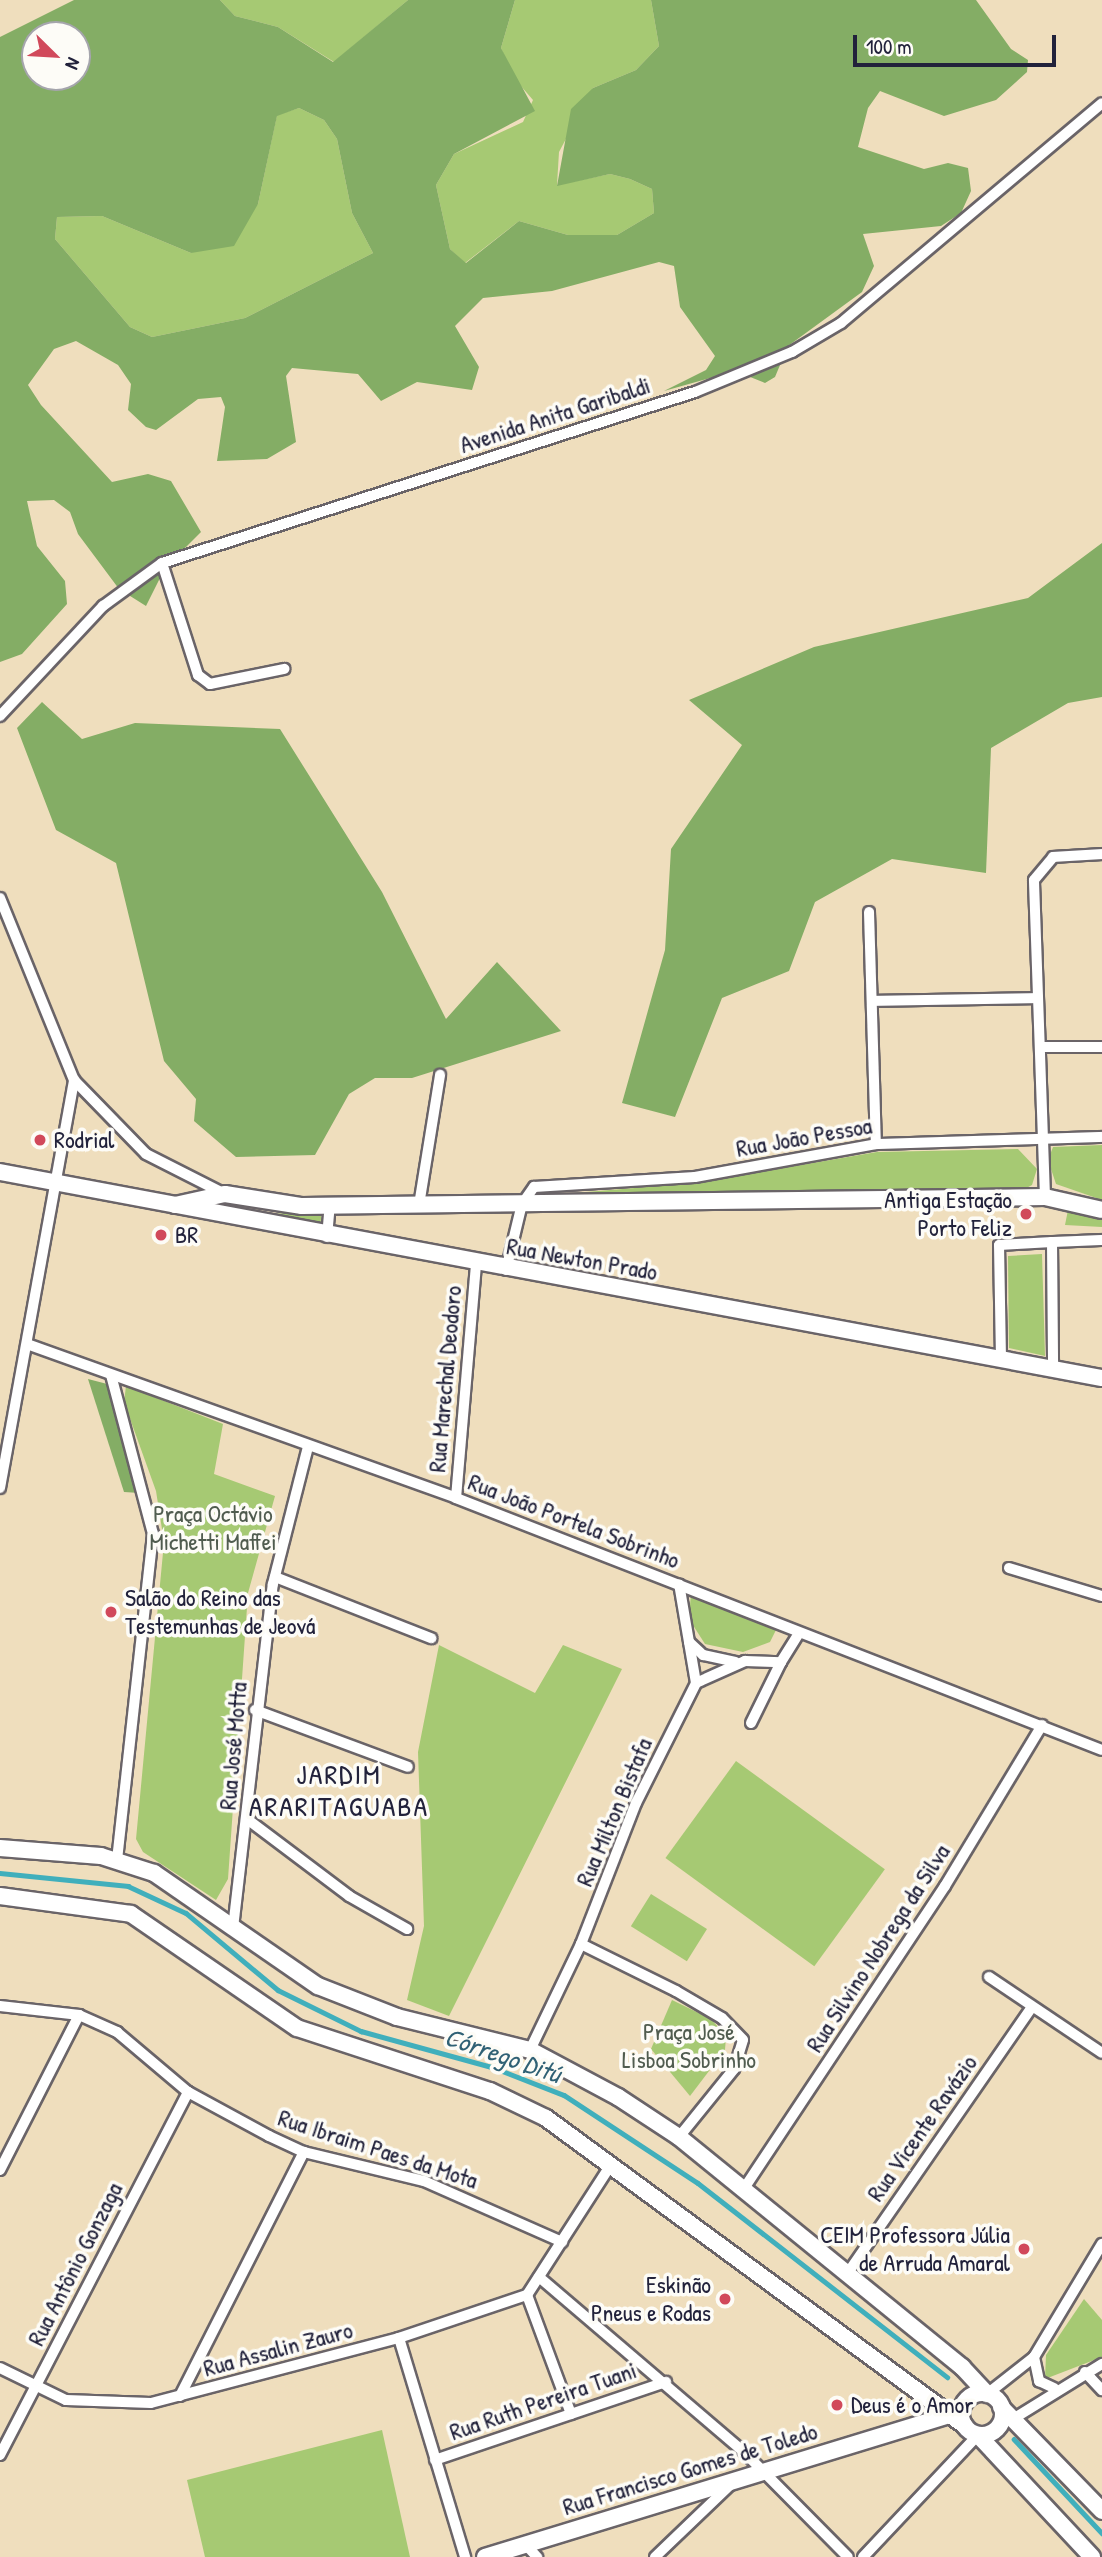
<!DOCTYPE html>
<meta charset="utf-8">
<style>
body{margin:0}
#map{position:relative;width:1102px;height:2557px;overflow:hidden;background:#efdebd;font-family:"Patrick Hand",sans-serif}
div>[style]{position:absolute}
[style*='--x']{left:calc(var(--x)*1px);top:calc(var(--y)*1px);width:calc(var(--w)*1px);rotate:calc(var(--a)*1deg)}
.green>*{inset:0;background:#a6c973;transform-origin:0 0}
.forest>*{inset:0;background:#84ad65}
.stream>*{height:4.5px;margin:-2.25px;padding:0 2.25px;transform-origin:2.25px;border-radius:2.25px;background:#40afbc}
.roads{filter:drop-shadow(2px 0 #6a6468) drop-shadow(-2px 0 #6a6468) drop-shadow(0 2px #6a6468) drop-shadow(0 -2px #6a6468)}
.street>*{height:10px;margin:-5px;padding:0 5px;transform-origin:5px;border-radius:5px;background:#fff}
.secondary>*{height:16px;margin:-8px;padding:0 8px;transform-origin:8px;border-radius:8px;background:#fff}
.secondary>.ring{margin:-8px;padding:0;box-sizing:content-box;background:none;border:16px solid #fff;border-radius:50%}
.dots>*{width:19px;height:19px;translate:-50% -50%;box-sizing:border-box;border:4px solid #fdfcf7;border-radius:50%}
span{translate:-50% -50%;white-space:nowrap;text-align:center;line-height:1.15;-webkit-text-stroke:7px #fdfcf7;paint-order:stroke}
.street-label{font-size:24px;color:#22223b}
.poi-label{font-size:24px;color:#22223b}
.left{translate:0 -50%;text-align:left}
.right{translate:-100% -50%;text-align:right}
.park-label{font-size:24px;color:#505c4f}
.water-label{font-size:26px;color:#306175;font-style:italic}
.quarter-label{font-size:28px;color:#22223b;letter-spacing:2px}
.north{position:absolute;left:21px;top:21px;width:70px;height:70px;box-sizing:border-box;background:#fdfcf7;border:2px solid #a5a5ac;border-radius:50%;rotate:114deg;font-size:19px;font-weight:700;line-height:28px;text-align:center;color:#22223b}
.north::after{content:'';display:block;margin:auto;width:24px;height:32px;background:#d1495b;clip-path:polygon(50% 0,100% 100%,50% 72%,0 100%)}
.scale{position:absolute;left:853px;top:35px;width:203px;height:32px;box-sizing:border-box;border:4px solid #22223b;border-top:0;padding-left:9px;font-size:21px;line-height:24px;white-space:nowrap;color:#22223b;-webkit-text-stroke:5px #fdfcf7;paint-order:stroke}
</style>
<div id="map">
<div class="green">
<div style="clip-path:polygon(220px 0,408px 0,334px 62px,278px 27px,235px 16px)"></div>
<div style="clip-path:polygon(515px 0,651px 0,659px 46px,636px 70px,593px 88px,559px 152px,557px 185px,610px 174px,630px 179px,652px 189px,654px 213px,617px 235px,568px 235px,519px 221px,465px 263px,450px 249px,436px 185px,454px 154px,523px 122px,533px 100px,514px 78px,501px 48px)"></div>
<div style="clip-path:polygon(299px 108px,324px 120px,337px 139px,352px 213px,373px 253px,245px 318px,152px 337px,130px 327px,55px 239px,57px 217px,102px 216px,191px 253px,258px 204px,277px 115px)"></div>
<div style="clip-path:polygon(1102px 1145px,1102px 1200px,1056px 1184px,1048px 1160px,1053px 1147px)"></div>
<div style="clip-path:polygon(1018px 1149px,1037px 1169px,1032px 1185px,1019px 1192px,537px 1196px,696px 1183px,877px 1152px)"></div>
<div style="clip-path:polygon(212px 1201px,273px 1214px,322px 1210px,320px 1228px,199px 1205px)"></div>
<div style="clip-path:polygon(1069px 1205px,1102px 1214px,1102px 1227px,1065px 1225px)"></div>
<div style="clip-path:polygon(1042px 1254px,1045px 1356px,1009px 1348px,1008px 1256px)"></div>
<div style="clip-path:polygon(126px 1386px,223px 1424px,214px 1474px,275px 1496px,248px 1593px,228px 1879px,216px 1900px,143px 1852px,136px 1839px,164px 1542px,156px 1491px,124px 1402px)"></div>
<div style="clip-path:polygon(691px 1593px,777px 1628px,770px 1642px,743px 1652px,705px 1644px,689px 1619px)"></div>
<div style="clip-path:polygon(439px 1645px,535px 1693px,563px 1645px,622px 1669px,449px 2016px,407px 2000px,424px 1926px,418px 1752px)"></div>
<div style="left:736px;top:1761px;width:184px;height:120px;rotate:36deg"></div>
<div style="left:651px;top:1894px;width:66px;height:38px;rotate:32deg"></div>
<div style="clip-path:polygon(672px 2000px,711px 2019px,726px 2036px,725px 2050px,690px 2096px,651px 2049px)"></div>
<div style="clip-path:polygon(1084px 2299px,1102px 2320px,1102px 2357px,1045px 2379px,1046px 2355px)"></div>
<div style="clip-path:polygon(382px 2430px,410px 2557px,205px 2557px,187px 2480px)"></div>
</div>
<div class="forest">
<div style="clip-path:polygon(evenodd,74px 0,220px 0,235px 16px,278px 27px,333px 62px,408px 0,515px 0,501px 48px,535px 111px,454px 154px,436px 185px,450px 249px,466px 263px,519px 221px,568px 235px,617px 235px,654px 213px,652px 189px,630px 179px,610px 174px,557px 186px,571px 109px,593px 88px,636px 70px,659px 46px,651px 0,976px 0,1011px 49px,1028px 60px,1027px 72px,996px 100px,944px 116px,880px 91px,868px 108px,858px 147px,924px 169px,948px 163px,968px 168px,971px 191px,961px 213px,941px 226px,863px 234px,874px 266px,862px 292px,788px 346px,775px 377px,765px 383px,735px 371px,664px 391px,706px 370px,715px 356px,680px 307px,674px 266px,659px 262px,552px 291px,483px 298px,455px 326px,479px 367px,472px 390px,417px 382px,381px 401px,358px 374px,292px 368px,286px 376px,296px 442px,267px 459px,217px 461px,225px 407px,221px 397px,198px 399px,156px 430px,146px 427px,128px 410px,131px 384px,118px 365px,76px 341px,54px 349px,28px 385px,41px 405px,112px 482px,148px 474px,171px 481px,201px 532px,165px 568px,146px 606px,119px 589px,78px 534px,70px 512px,54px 500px,27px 501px,37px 546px,65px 581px,67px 604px,22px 654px,0 662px,0 37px,74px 0,35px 35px,77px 35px,77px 77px,35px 77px,35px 35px,74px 0,299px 108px,324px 120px,337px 139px,352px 213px,373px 253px,245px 318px,152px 337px,130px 327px,55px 239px,57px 217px,102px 216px,191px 253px,234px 246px,258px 204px,277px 116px,299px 108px)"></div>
<div style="clip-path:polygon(1102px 543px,1102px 697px,1068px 703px,991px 748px,986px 873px,892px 859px,815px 902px,789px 971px,722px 998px,675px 1117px,622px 1103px,665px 950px,671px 849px,742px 745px,689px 700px,814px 647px,1028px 598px)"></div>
<div style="clip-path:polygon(42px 702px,82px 739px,135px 723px,280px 729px,382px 892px,446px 1019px,497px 962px,561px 1031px,412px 1078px,375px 1078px,349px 1094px,315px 1155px,236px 1157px,194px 1121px,196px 1099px,164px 1061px,116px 863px,56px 830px,17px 728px)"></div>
<div style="clip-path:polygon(88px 1379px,111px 1385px,140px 1493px,124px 1492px)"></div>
</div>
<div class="stream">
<div style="--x:0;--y:1873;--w:129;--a:5.8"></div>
<div style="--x:128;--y:1886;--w:64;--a:25"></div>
<div style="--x:186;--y:1913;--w:120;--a:39.9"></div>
<div style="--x:278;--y:1990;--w:93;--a:26.3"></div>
<div style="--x:361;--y:2031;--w:136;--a:15.4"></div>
<div style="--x:492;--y:2067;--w:77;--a:21.3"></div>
<div style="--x:564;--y:2095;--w:160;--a:33.3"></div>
<div style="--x:698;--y:2183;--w:316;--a:37.9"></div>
<div style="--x:1014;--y:2439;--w:129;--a:46.9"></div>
</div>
<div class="roads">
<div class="street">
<div style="--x:162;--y:563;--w:118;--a:72.2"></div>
<div style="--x:198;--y:675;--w:15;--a:37"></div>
<div style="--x:210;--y:684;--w:76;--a:-11.5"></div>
<div style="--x:0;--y:716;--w:151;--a:-46.9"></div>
<div style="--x:103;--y:606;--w:73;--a:-36.1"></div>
<div style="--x:162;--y:563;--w:560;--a:-17.79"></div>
<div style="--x:695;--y:392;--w:105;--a:-22.4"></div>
<div style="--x:792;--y:352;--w:57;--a:-30.6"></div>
<div style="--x:841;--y:323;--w:341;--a:-40.1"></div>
<div style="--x:0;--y:898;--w:196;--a:67.9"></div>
<div style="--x:74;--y:1080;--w:103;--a:45.8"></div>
<div style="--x:146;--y:1154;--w:89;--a:26.9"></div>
<div style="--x:869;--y:912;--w:232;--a:88.3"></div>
<div style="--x:872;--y:1001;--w:166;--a:-1"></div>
<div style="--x:1040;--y:1047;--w:62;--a:0"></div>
<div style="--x:1045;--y:1197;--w:317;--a:-92"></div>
<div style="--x:1034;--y:880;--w:30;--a:-50"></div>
<div style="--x:1053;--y:857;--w:49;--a:-3.5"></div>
<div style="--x:419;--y:1205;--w:132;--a:-80.8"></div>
<div style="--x:327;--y:1237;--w:32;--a:-85"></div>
<div style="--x:1052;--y:1242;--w:50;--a:-2.3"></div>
<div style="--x:506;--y:1270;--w:68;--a:-76.4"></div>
<div style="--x:522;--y:1204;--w:21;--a:-55"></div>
<div style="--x:534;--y:1187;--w:161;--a:-3.6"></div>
<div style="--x:695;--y:1177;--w:184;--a:-10.3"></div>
<div style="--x:876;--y:1144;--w:226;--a:-1.8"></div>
<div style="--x:27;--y:1344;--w:456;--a:19.7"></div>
<div style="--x:456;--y:1498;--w:693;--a:21.31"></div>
<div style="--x:1001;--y:1359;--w:114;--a:-91"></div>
<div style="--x:999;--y:1245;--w:53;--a:-3.2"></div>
<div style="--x:1052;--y:1242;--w:127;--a:89.5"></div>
<div style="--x:111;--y:1375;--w:164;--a:75.2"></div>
<div style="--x:153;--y:1534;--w:329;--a:96.3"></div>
<div style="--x:0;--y:1488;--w:415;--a:-79.7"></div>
<div style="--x:456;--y:1498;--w:235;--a:-85.1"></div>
<div style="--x:1009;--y:1568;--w:97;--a:16.8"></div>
<div style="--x:275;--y:1577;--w:168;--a:21.4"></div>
<div style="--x:689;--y:1642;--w:19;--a:43"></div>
<div style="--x:703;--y:1655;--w:33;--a:12"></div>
<div style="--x:696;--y:1683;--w:54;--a:-24.2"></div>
<div style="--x:745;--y:1661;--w:36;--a:2"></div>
<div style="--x:781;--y:1662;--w:34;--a:-58"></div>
<div style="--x:255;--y:1710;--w:163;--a:20.4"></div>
<div style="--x:751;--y:1723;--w:68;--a:-63.8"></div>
<div style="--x:247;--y:1819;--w:128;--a:37"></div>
<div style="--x:349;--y:1896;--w:67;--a:29.6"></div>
<div style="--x:233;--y:1928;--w:346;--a:-83.4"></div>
<div style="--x:273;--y:1584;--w:141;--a:-75.7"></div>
<div style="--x:581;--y:1944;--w:106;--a:26.3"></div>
<div style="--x:676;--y:1991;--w:53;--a:30.4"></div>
<div style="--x:722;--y:2018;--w:30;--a:46"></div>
<div style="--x:743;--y:2040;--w:30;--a:107"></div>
<div style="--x:734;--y:2069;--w:87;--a:129"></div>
<div style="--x:989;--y:1977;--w:136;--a:33.9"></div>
<div style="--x:0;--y:2006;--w:80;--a:6.5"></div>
<div style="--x:79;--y:2015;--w:42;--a:24.1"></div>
<div style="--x:117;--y:2032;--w:93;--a:40.2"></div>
<div style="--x:188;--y:2092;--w:92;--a:28.5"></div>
<div style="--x:269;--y:2136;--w:38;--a:25"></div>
<div style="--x:304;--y:2152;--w:123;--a:13.6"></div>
<div style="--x:424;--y:2181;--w:151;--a:23.8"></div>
<div style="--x:530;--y:2050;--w:118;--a:-64.3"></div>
<div style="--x:581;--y:1944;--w:151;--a:-68.7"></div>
<div style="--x:636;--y:1803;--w:134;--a:-63.4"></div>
<div style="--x:696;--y:1683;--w:100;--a:-99.7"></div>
<div style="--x:0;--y:2170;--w:174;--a:-63"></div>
<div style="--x:743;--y:2190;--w:365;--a:-56.4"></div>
<div style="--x:945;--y:1886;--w:188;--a:-58.9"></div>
<div style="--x:847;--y:2274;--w:325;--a:-55.3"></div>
<div style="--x:539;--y:2277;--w:271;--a:40.5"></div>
<div style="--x:745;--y:2453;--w:146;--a:45.3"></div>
<div style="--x:527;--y:2295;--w:157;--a:-57.2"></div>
<div style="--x:527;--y:2295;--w:127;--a:69.7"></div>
<div style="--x:399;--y:2338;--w:229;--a:73.2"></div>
<div style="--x:1034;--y:2357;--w:25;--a:78"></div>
<div style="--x:1039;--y:2381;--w:17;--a:25"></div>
<div style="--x:0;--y:2368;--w:73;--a:25.9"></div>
<div style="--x:66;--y:2400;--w:85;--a:2"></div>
<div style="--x:151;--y:2403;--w:256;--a:-14.7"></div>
<div style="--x:399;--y:2338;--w:135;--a:-18.6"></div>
<div style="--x:1085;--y:2372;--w:25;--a:47"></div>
<div style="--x:987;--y:2394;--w:60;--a:-38.2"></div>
<div style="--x:1034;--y:2357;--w:132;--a:-59"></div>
<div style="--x:180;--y:2396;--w:274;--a:-63.1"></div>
<div style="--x:1013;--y:2419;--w:105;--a:-31.7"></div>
<div style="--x:0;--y:2455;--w:409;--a:-62.6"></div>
<div style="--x:435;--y:2460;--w:244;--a:-18.7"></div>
<div style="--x:525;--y:2544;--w:18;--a:47"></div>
<div style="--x:655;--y:2557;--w:105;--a:-43.8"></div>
<div style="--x:863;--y:2557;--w:168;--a:-46.7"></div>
</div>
<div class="secondary">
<div style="--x:0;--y:1172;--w:1121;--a:10.59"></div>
<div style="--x:175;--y:1205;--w:51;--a:-12.4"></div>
<div style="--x:225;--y:1194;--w:78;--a:8.9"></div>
<div style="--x:302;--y:1206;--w:743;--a:-0.69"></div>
<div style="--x:1045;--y:1197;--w:58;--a:12.8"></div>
<div style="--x:0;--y:1848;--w:101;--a:4.5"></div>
<div style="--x:101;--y:1856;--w:56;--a:17.8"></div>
<div style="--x:154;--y:1873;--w:199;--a:34.6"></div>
<div style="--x:318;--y:1986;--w:85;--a:21.4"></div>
<div style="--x:397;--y:2017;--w:137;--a:13.9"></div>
<div style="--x:530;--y:2050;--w:100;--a:28.1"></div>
<div style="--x:618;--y:2097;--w:73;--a:33.3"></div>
<div style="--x:679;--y:2137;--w:365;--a:39.1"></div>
<div style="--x:962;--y:2367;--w:37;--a:47"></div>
<div style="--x:0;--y:1896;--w:132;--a:7.8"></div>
<div style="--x:131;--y:1914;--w:201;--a:34.5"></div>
<div style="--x:297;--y:2028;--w:203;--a:18.1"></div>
<div style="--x:490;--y:2091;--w:62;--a:25.7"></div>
<div style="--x:546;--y:2118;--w:519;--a:36.3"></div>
<div class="ring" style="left:961px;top:2393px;width:26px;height:26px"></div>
<div style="--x:1001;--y:2407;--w:145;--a:45.8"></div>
<div style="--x:978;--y:2435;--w:167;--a:46.9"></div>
<div style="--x:485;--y:2557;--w:486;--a:-17"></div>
</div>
</div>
<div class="dots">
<div style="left:40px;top:1140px;background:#d1495b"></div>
<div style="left:1026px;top:1214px;background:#d1495b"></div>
<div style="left:161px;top:1235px;background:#d1495b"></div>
<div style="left:111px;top:1612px;background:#d1495b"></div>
<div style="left:1024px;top:2249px;background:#d1495b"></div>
<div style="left:725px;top:2299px;background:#d1495b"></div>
<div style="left:837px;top:2405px;background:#d1495b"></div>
</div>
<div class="street-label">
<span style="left:555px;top:415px;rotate:-18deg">Avenida Anita Garibaldi</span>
<span style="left:804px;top:1137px;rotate:-10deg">Rua João Pessoa</span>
<span style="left:582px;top:1259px;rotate:10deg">Rua Newton Prado</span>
<span style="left:445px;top:1379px;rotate:-85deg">Rua Marechal Deodoro</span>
<span style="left:574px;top:1521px;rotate:21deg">Rua João Portela Sobrinho</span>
<span style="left:233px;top:1746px;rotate:-85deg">Rua José Motta</span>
<span style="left:614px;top:1812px;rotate:-67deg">Rua Milton Bistafa</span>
<span style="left:878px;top:1948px;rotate:-57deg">Rua Silvino Nobrega da Silva</span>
<span style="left:922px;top:2128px;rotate:-55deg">Rua Vicente Ravázio</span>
<span style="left:378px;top:2149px;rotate:18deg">Rua Ibraim Paes da Mota</span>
<span style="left:75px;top:2264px;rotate:-63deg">Rua Antônio Gonzaga</span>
<span style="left:278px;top:2349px;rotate:-15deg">Rua Assalin Zauro</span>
<span style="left:543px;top:2401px;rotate:-19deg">Rua Ruth Pereira Tuani</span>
<span style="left:690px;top:2469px;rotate:-17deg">Rua Francisco Gomes de Toledo</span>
</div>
<div class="poi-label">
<span class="left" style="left:54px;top:1140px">Rodrial</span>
<span class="right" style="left:1012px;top:1214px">Antiga Estação<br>Porto Feliz</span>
<span class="left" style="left:175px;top:1235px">BR</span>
<span class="left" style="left:125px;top:1612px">Salão do Reino das<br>Testemunhas de Jeová</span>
<span class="right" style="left:1010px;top:2249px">CEIM Professora Júlia<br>de Arruda Amaral</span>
<span class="right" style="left:711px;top:2299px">Eskinão<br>Pneus e Rodas</span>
<span class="left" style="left:851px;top:2405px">Deus é o Amor</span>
</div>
<div class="park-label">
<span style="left:213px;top:1528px">Praça Octávio<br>Michetti Maffei</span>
<span style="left:689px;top:2046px">Praça José<br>Lisboa Sobrinho</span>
</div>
<div class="water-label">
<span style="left:503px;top:2055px;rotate:19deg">Córrego Ditú</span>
</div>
<div class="quarter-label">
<span style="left:339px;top:1790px">JARDIM<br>ARARITAGUABA</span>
</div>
<div class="north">N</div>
<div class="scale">100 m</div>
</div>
